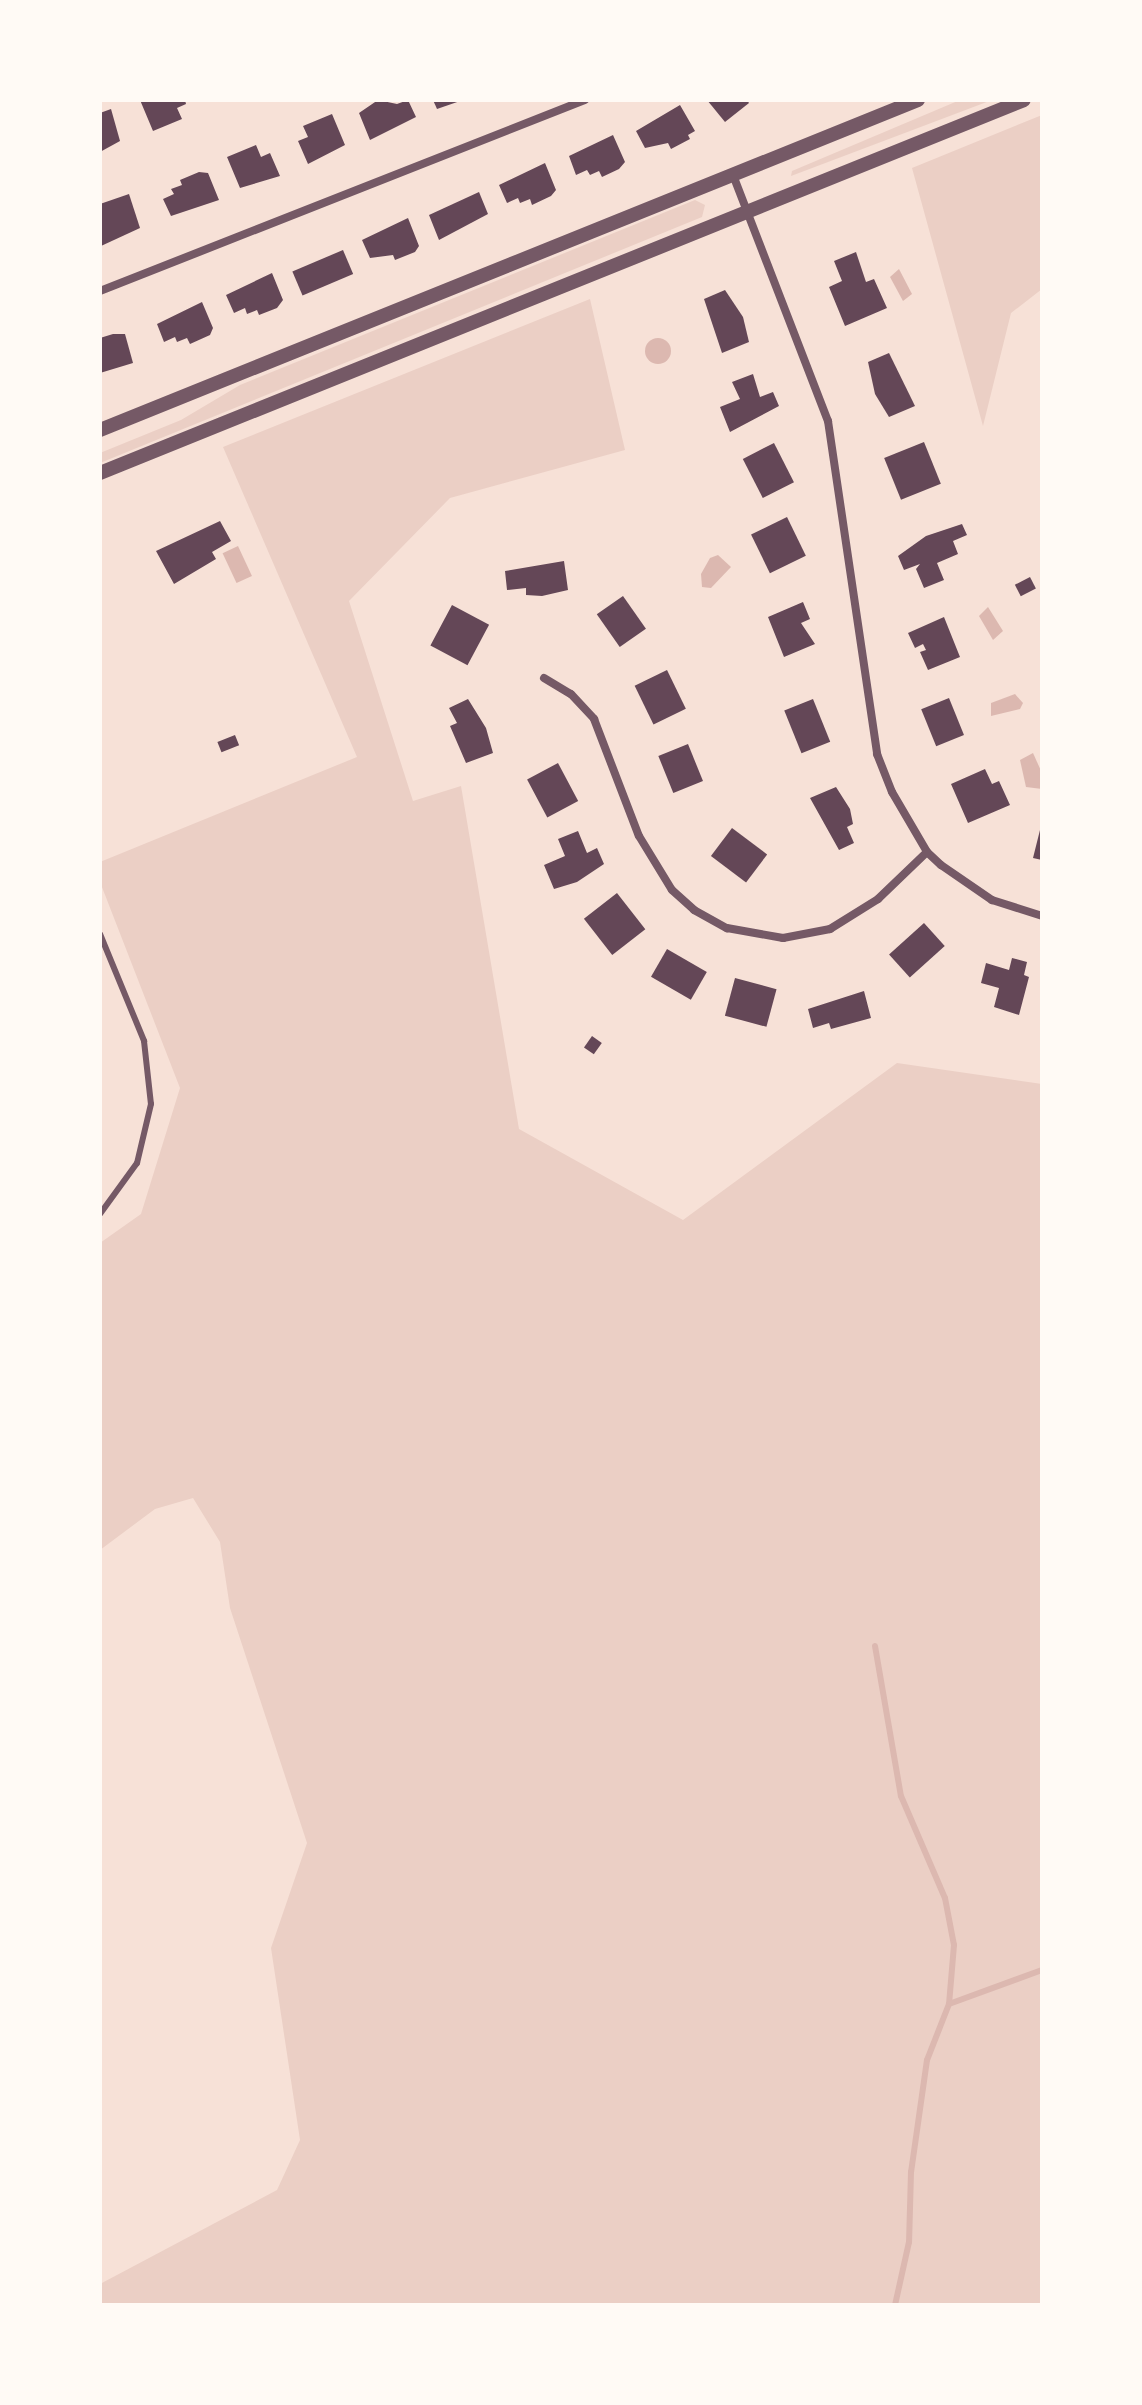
<!DOCTYPE html>
<style>
body{margin:0}
#map{position:relative;width:1142px;height:2405px;overflow:hidden;background:#f7e1d7;font-family:"Roboto Condensed",sans-serif}
div>[style]{position:absolute}
[style*='--x']{left:calc(var(--x)*1px);top:calc(var(--y)*1px);width:calc(var(--w)*1px);rotate:calc(var(--a)*1deg)}
.green>*{inset:0;background:#ebcfc5}
.water>*{inset:0;background:#dcb8b0;transform-origin:0 0}
.round{border-radius:50%}
.stream>*{height:6px;margin:-3px;padding:0 3px;transform-origin:3px;border-radius:3px;background:#dcb8b0}
.building>*{inset:0;background:#644757;transform-origin:0 0}
.service>*{height:6px;margin:-3px;padding:0 3px;transform-origin:3px;border-radius:3px;background:#755966}
.minor>*{height:8px;margin:-4px;padding:0 4px;transform-origin:4px;border-radius:4px;background:#755966}
.tertiary>*{height:14px;margin:-7px;padding:0 7px;transform-origin:7px;border-radius:7px;background:#755966}
span{translate:-50% -50%;white-space:nowrap;text-align:center;line-height:1.15;-webkit-text-stroke:8px #fffaf5;paint-order:stroke}
.frame{position:absolute;inset:0;border:102px solid #fffaf5;pointer-events:none}
</style>
<div id="map">
<div class="green">
<div style="clip-path:polygon(960px 100px,992px 100px,791px 176px,792px 171px)"></div>
<div style="clip-path:polygon(1042px 115px,1042px 289px,1011px 313px,983px 426px,912px 168px)"></div>
<div style="clip-path:polygon(695px 200px,705px 205px,702px 217px,100px 463px,100px 453px,181px 420px,240px 385px)"></div>
<div style="clip-path:polygon(590px 299px,625px 450px,450px 498px,349px 601px,413px 801px,461px 786px,519px 1129px,683px 1220px,897px 1063px,1042px 1084px,1042px 2305px,100px 2305px,100px 2284px,277px 2190px,300px 2140px,271px 1948px,307px 1843px,230px 1608px,220px 1542px,193px 1498px,155px 1509px,100px 1550px,100px 1243px,141px 1214px,180px 1088px,100px 882px,100px 862px,357px 757px,223px 447px)"></div>
</div>
<div class="water">
<div style="clip-path:polygon(899px 269px,912px 294px,903px 301px,890px 277px)"></div>
<div class="round" style="left:645px;top:338px;width:26px;height:26px"></div>
<div style="left:238px;top:546px;width:33px;height:17px;rotate:65deg"></div>
<div style="clip-path:polygon(718px 555px,731px 567px,711px 588px,702px 587px,701px 574px,710px 558px)"></div>
<div style="clip-path:polygon(988px 607px,1003px 631px,993px 640px,979px 616px)"></div>
<div style="clip-path:polygon(1015px 694px,1023px 703px,1020px 709px,991px 716px,991px 703px)"></div>
<div style="clip-path:polygon(1033px 753px,1042px 773px,1042px 789px,1026px 787px,1020px 760px)"></div>
</div>
<div class="stream">
<div style="--x:875;--y:1646;--w:152;--a:80.2"></div>
<div style="--x:901;--y:1796;--w:111;--a:66.7"></div>
<div style="--x:945;--y:1898;--w:48;--a:79.2"></div>
<div style="--x:954;--y:1945;--w:59;--a:94.8"></div>
<div style="--x:949;--y:2004;--w:60;--a:111.4"></div>
<div style="--x:927;--y:2060;--w:113;--a:98.1"></div>
<div style="--x:911;--y:2172;--w:70;--a:91.6"></div>
<div style="--x:909;--y:2242;--w:65;--a:102.5"></div>
<div style="--x:949;--y:2004;--w:99;--a:-20.1"></div>
</div>
<div class="building">
<div style="clip-path:polygon(140px 100px,185px 100px,186px 104px,177px 108px,182px 119px,153px 131px)"></div>
<div style="clip-path:polygon(378px 100px,397px 104px,408px 100px,416px 117px,370px 140px,359px 113px)"></div>
<div style="clip-path:polygon(433px 100px,463px 100px,437px 109px)"></div>
<div style="clip-path:polygon(707px 100px,747px 100px,749px 103px,725px 122px)"></div>
<div style="clip-path:polygon(680px 105px,695px 131px,688px 135px,690px 139px,671px 149px,668px 143px,645px 148px,636px 131px)"></div>
<div style="clip-path:polygon(111px 109px,120px 141px,100px 152px,100px 113px)"></div>
<div style="clip-path:polygon(332px 114px,345px 145px,308px 164px,298px 141px,308px 137px,303px 126px)"></div>
<div style="clip-path:polygon(613px 135px,625px 162px,619px 169px,602px 177px,599px 171px,590px 175px,587px 170px,576px 175px,569px 156px)"></div>
<div style="clip-path:polygon(256px 145px,261px 157px,270px 153px,280px 176px,240px 188px,227px 157px)"></div>
<div style="clip-path:polygon(545px 163px,556px 190px,551px 196px,532px 205px,530px 199px,520px 203px,518px 198px,507px 203px,499px 185px)"></div>
<div style="clip-path:polygon(199px 172px,208px 173px,219px 200px,171px 216px,163px 199px,174px 194px,171px 189px,182px 185px,180px 180px)"></div>
<div style="clip-path:polygon(479px 192px,488px 214px,439px 240px,429px 215px)"></div>
<div style="clip-path:polygon(129px 194px,140px 228px,101px 246px,100px 204px)"></div>
<div style="clip-path:polygon(408px 218px,419px 246px,415px 252px,395px 260px,393px 255px,370px 258px,362px 240px)"></div>
<div style="left:343px;top:250px;width:26px;height:55px;rotate:67deg"></div>
<div style="clip-path:polygon(856px 252px,866px 282px,874px 279px,887px 308px,845px 326px,829px 287px,842px 281px,834px 261px)"></div>
<div style="clip-path:polygon(272px 273px,283px 300px,277px 308px,259px 315px,257px 310px,247px 314px,245px 308px,234px 313px,226px 295px)"></div>
<div style="clip-path:polygon(725px 290px,743px 317px,749px 342px,722px 353px,704px 299px)"></div>
<div style="clip-path:polygon(202px 302px,213px 328px,210px 335px,190px 344px,187px 338px,177px 342px,175px 337px,164px 342px,157px 324px)"></div>
<div style="clip-path:polygon(113px 334px,125px 334px,133px 363px,100px 373px,100px 338px)"></div>
<div style="clip-path:polygon(889px 353px,915px 406px,889px 417px,875px 394px,868px 362px)"></div>
<div style="clip-path:polygon(753px 374px,760px 397px,773px 392px,779px 406px,730px 432px,720px 407px,740px 399px,732px 382px)"></div>
<div style="left:924px;top:442px;width:45px;height:43px;rotate:68deg"></div>
<div style="left:774px;top:443px;width:44px;height:35px;rotate:63deg"></div>
<div style="left:787px;top:517px;width:43px;height:40px;rotate:64deg"></div>
<div style="clip-path:polygon(220px 521px,231px 541px,212px 552px,216px 559px,174px 584px,156px 551px)"></div>
<div style="clip-path:polygon(962px 524px,967px 535px,953px 541px,958px 554px,937px 563px,944px 580px,924px 588px,916px 569px,920px 564px,904px 570px,898px 556px,926px 536px)"></div>
<div style="clip-path:polygon(564px 561px,568px 590px,542px 596px,526px 595px,526px 588px,507px 590px,505px 571px)"></div>
<div style="left:1030px;top:577px;width:13px;height:17px;rotate:63deg"></div>
<div style="left:623px;top:596px;width:40px;height:32px;rotate:55deg"></div>
<div style="clip-path:polygon(803px 602px,810px 619px,801px 623px,815px 644px,784px 657px,768px 617px)"></div>
<div style="left:452px;top:605px;width:42px;height:46px;rotate:28deg"></div>
<div style="clip-path:polygon(944px 617px,960px 657px,928px 670px,920px 652px,926px 650px,923px 644px,915px 648px,908px 633px)"></div>
<div style="left:667px;top:670px;width:43px;height:36px;rotate:64deg"></div>
<div style="left:949px;top:698px;width:40px;height:30px;rotate:68deg"></div>
<div style="clip-path:polygon(468px 699px,486px 728px,493px 753px,466px 763px,450px 726px,457px 723px,449px 708px)"></div>
<div style="left:813px;top:699px;width:46px;height:31px;rotate:68deg"></div>
<div style="left:235px;top:735px;width:11px;height:19px;rotate:68deg"></div>
<div style="left:688px;top:744px;width:40px;height:32px;rotate:68deg"></div>
<div style="left:558px;top:763px;width:43px;height:35px;rotate:62deg"></div>
<div style="clip-path:polygon(985px 769px,992px 784px,999px 781px,1010px 805px,968px 823px,951px 784px)"></div>
<div style="clip-path:polygon(836px 787px,850px 809px,853px 824px,847px 827px,854px 843px,839px 850px,810px 798px)"></div>
<div style="clip-path:polygon(1041px 826px,1042px 826px,1042px 860px,1033px 858px)"></div>
<div style="left:732px;top:828px;width:44px;height:35px;rotate:37deg"></div>
<div style="clip-path:polygon(578px 831px,587px 853px,597px 848px,604px 864px,577px 882px,554px 889px,544px 865px,565px 856px,558px 839px)"></div>
<div style="left:617px;top:893px;width:46px;height:42px;rotate:52deg"></div>
<div style="left:924px;top:923px;width:31px;height:47px;rotate:48deg"></div>
<div style="left:667px;top:949px;width:46px;height:32px;rotate:30deg"></div>
<div style="clip-path:polygon(1012px 958px,1027px 962px,1024px 975px,1029px 977px,1019px 1015px,994px 1007px,999px 988px,981px 983px,986px 963px,1009px 970px)"></div>
<div style="left:735px;top:978px;width:43px;height:39px;rotate:15deg"></div>
<div style="clip-path:polygon(864px 991px,871px 1018px,831px 1029px,829px 1023px,813px 1028px,808px 1009px)"></div>
<div style="left:592px;top:1036px;width:12px;height:14px;rotate:35deg"></div>
</div>
<div class="service">
<div style="--x:100;--y:934;--w:116;--a:67.6"></div>
<div style="--x:144;--y:1041;--w:63;--a:83.7"></div>
<div style="--x:151;--y:1104;--w:61;--a:103.3"></div>
<div style="--x:137;--y:1163;--w:63;--a:126"></div>
</div>
<div class="minor">
<div style="--x:733;--y:175;--w:264;--a:68.9"></div>
<div style="--x:828;--y:421;--w:337;--a:81.6"></div>
<div style="--x:877;--y:754;--w:41;--a:68.5"></div>
<div style="--x:892;--y:792;--w:69;--a:59.7"></div>
<div style="--x:927;--y:852;--w:19;--a:43"></div>
<div style="--x:941;--y:865;--w:62;--a:34.5"></div>
<div style="--x:992;--y:900;--w:52;--a:17.7"></div>
<div style="--x:100;--y:291;--w:521;--a:-21.5"></div>
<div style="--x:544;--y:678;--w:31;--a:31"></div>
<div style="--x:571;--y:694;--w:34;--a:47"></div>
<div style="--x:594;--y:719;--w:125;--a:69"></div>
<div style="--x:639;--y:836;--w:63;--a:58.6"></div>
<div style="--x:672;--y:890;--w:30;--a:42"></div>
<div style="--x:694;--y:910;--w:38;--a:29"></div>
<div style="--x:727;--y:928;--w:57;--a:10.1"></div>
<div style="--x:783;--y:938;--w:48;--a:-10.8"></div>
<div style="--x:830;--y:929;--w:57;--a:-32"></div>
<div style="--x:878;--y:899;--w:68;--a:-43.8"></div>
</div>
<div class="tertiary">
<div style="--x:100;--y:430;--w:882;--a:-21.97"></div>
<div style="--x:100;--y:473;--w:996;--a:-21.98"></div>
</div>
<div class="frame"></div>
</div>
